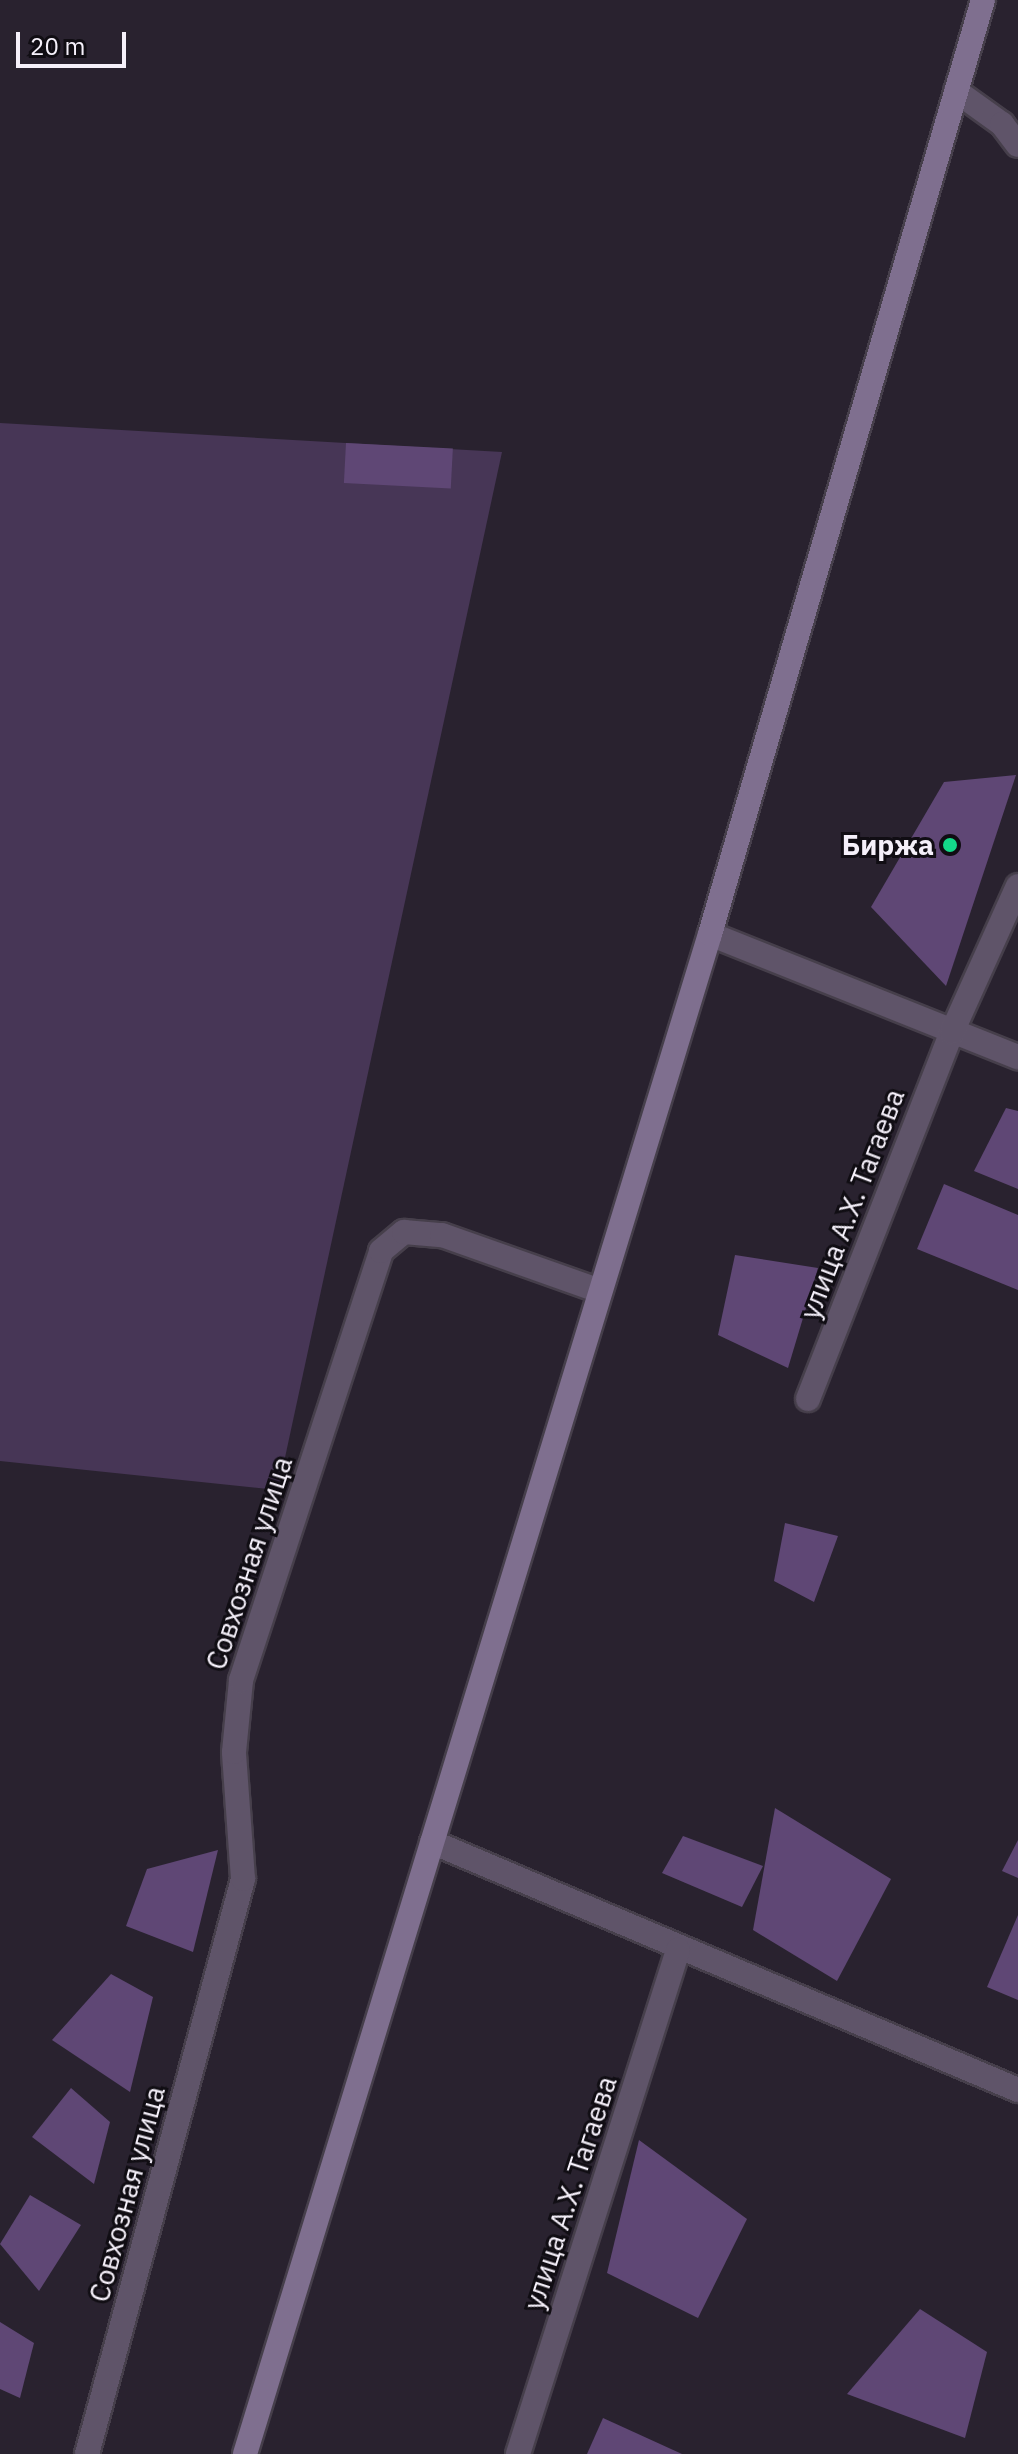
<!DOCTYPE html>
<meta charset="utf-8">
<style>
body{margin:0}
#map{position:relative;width:1018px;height:2454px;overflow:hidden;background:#29222f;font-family:"IBM Plex Sans",sans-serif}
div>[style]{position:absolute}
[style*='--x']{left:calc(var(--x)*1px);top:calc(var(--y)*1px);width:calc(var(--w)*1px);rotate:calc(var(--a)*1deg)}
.green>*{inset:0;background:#473656}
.building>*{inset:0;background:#5f4775;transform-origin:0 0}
.roads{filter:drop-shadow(2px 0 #463f4b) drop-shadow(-2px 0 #463f4b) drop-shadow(0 2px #463f4b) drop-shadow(0 -2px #463f4b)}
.minor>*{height:24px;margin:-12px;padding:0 12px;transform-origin:12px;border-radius:12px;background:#5f5469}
.secondary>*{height:24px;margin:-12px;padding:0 12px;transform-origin:12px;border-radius:12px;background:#7f6f8f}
.dots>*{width:22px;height:22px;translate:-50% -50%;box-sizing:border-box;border:4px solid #100d13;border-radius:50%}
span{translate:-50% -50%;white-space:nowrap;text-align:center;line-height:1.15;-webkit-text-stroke:6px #100d13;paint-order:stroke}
.poi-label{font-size:28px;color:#f5f0fa;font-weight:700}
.right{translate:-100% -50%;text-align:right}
.street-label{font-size:28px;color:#f5f0fa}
.scale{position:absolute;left:16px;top:32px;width:110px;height:36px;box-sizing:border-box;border:4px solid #f5f0fa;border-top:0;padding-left:10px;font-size:24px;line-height:28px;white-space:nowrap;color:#f5f0fa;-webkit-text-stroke:6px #100d13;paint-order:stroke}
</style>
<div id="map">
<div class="green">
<div style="clip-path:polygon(0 423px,502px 452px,278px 1490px,0 1461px)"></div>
</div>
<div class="building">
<div style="left:346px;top:443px;width:107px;height:40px;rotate:3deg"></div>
<div style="clip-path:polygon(1016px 775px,946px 986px,871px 907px,944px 782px)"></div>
<div style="clip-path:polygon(1006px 1108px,1018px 1111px,1018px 1189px,974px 1171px)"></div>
<div style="clip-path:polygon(944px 1184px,1018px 1215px,1018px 1290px,917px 1249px)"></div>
<div style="clip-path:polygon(735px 1255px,818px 1268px,788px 1368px,718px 1335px)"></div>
<div style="clip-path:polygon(785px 1523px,838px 1536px,814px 1602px,774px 1581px)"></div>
<div style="clip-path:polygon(775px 1808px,891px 1879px,837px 1981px,753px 1930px)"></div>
<div style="clip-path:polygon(683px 1836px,763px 1866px,742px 1907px,662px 1873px)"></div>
<div style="clip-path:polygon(1018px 1840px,1018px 1878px,1002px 1871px)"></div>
<div style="clip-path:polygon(218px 1850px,193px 1952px,126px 1926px,147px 1869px)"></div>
<div style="clip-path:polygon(1018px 1915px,1018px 2000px,987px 1987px)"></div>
<div style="clip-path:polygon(111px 1974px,153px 1997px,130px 2092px,52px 2040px)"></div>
<div style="clip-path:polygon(71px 2088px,110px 2122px,94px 2184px,32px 2137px)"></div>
<div style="clip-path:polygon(639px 2140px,747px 2219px,698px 2318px,607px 2273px)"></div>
<div style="clip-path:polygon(30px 2195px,81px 2225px,39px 2291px,0 2244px)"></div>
<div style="clip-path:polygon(920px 2309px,987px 2352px,965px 2438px,847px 2394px)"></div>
<div style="clip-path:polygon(0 2322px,34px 2343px,20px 2398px,0 2389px)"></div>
<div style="clip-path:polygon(603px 2418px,682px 2454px,587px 2454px)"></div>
</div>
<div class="roads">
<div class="minor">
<div style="--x:956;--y:91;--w:57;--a:35.7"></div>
<div style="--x:1002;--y:124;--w:26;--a:53"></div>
<div style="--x:710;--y:934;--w:332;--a:21.8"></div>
<div style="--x:808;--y:1399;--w:394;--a:-68.6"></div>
<div style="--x:952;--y:1032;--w:160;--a:-65.7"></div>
<div style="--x:432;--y:1842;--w:636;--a:22.94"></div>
<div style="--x:87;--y:2454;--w:596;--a:-74.82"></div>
<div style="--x:243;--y:1879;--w:127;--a:-94.1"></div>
<div style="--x:234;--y:1752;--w:72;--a:-84.4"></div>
<div style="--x:241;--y:1680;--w:451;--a:-71.9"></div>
<div style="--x:381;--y:1251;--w:30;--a:-40"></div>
<div style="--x:404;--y:1232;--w:38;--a:5"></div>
<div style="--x:442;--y:1235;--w:168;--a:19.5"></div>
<div style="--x:518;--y:2454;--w:529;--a:-72.39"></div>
</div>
<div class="secondary">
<div style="--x:245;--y:2454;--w:1590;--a:-72.99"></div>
<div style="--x:710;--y:934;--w:973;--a:-73.71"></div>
</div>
</div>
<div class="dots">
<div style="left:950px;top:845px;background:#13d989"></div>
</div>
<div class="poi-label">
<span class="right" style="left:934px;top:845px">Биржа</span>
</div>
<div class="street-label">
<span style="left:852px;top:1204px;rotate:-69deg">улица А.Х. Тагаева</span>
<span style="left:249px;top:1563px;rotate:-72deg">Совхозная улица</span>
<span style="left:570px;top:2193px;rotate:-72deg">улица А.Х. Тагаева</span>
<span style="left:127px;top:2194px;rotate:-75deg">Совхозная улица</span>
</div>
<div class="scale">20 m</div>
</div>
